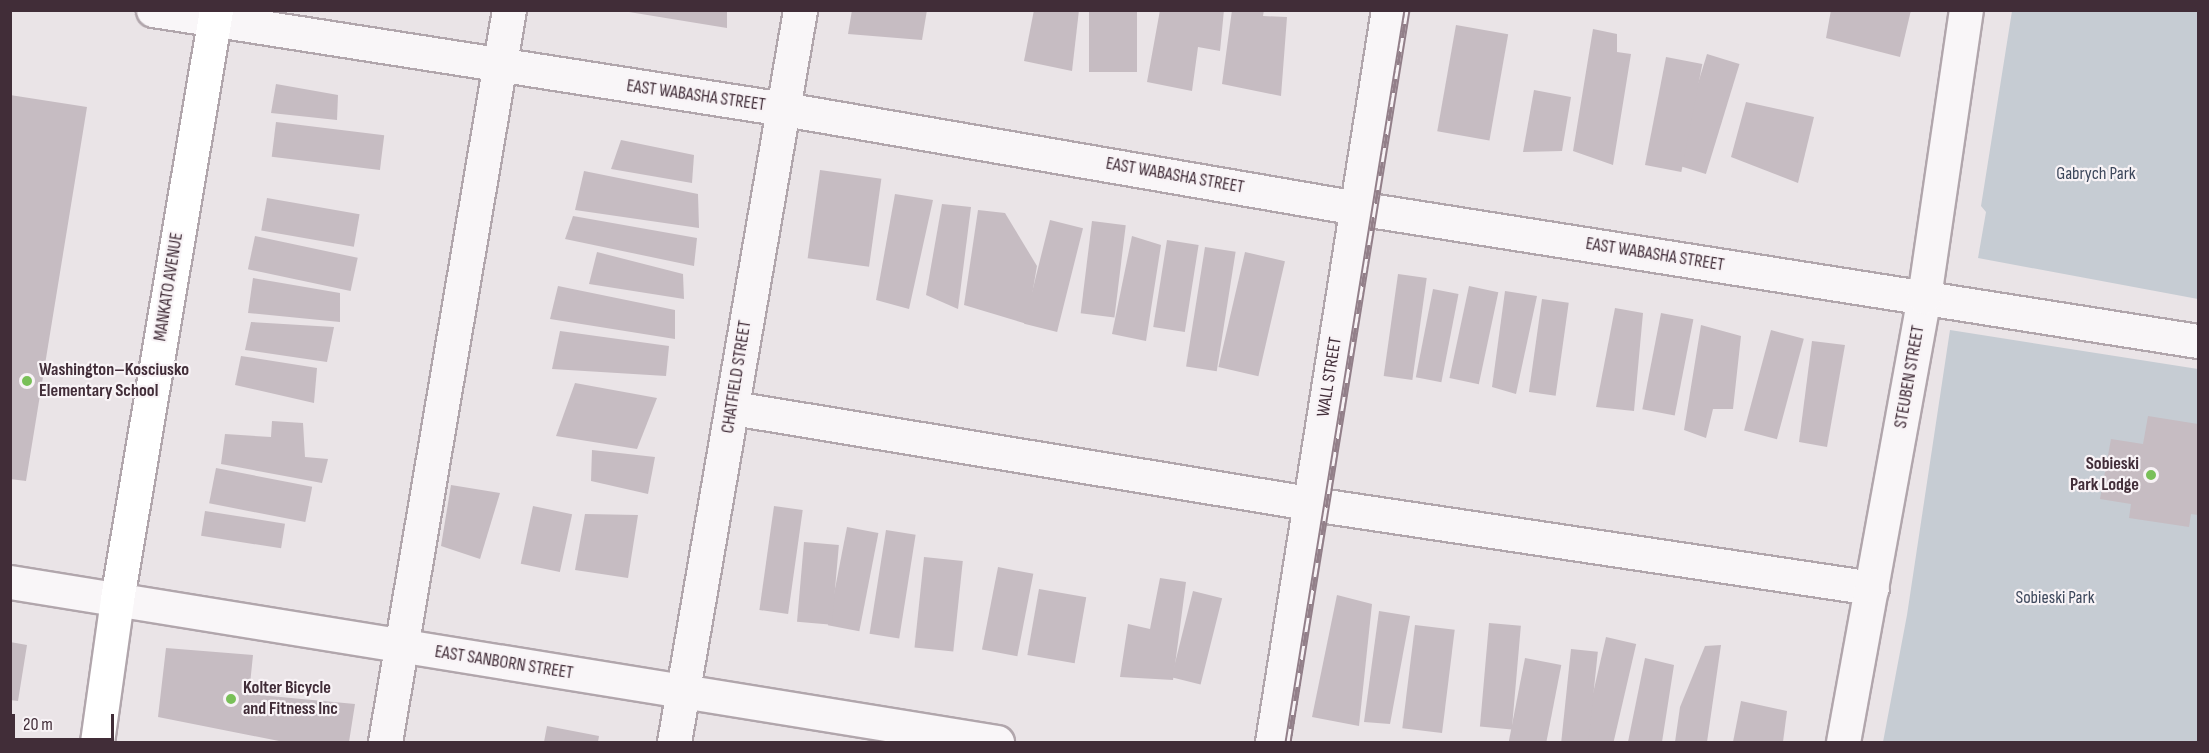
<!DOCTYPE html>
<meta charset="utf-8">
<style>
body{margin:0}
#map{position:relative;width:2209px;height:753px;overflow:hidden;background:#eae4e7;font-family:"Sofia Sans Condensed",sans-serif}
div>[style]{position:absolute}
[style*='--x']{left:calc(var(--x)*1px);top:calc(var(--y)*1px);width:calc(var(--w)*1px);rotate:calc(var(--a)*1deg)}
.green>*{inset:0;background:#c6ccd3}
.building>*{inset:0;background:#c6bcc2;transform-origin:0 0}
.roads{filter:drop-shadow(2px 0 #b1a6ac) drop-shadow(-2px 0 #b1a6ac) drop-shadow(0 2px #b1a6ac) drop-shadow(0 -2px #b1a6ac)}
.minor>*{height:33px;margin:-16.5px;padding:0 16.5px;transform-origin:16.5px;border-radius:16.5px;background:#f9f6f8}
.major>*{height:33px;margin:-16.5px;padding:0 16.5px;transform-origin:16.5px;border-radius:16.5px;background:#fff}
.rail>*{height:7px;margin-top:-3.5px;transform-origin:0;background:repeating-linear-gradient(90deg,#f8f3f6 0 14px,#927f89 0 28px);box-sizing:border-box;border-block:2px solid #927f89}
.dots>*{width:16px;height:16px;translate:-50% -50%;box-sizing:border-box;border:3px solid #f8f3f6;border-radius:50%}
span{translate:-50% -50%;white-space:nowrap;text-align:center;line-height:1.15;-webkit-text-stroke:4.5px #f8f3f6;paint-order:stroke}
.street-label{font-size:18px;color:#412d38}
.park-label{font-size:18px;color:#3c475b}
.poi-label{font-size:18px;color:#412d38;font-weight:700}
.left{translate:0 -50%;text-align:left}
.right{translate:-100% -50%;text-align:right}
.frame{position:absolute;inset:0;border:12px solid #412d38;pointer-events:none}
.scale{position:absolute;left:12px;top:714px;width:102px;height:27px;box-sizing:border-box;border:3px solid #412d38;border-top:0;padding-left:8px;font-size:18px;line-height:21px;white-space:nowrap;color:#412d38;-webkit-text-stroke:4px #f8f3f6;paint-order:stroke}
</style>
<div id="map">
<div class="green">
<div style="clip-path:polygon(2012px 11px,2198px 11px,2198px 299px,1978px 258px,1986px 212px,1981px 206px)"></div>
<div style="clip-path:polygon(1950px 330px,2198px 369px,2198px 742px,1883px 742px,1907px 615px)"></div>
</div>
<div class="building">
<div style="clip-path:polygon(629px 10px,727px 10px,727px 28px,629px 12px)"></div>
<div style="clip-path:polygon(852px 10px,927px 10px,922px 40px,848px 34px)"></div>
<div style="clip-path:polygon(1034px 10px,1079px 10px,1072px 71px,1024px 61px)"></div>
<div style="left:1089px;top:10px;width:48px;height:62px"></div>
<div style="clip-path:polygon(1160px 10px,1224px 10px,1220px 51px,1198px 47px,1192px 91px,1147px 82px)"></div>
<div style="clip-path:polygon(1232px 10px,1264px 10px,1263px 16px,1287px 17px,1281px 96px,1222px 84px)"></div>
<div style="clip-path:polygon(1831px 10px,1911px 10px,1900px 57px,1826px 38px)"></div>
<div style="left:1456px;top:25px;width:53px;height:108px;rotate:10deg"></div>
<div style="clip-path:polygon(1593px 29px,1617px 34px,1617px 52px,1631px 54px,1613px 165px,1573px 151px)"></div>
<div style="left:1707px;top:54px;width:34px;height:115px;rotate:17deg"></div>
<div style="left:1666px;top:57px;width:37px;height:110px;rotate:11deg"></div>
<div style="clip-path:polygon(276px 84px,338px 95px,337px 120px,271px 113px)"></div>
<div style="clip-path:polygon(1534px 90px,1571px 97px,1562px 151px,1523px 152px)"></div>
<div style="clip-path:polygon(10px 95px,87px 107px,26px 481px,10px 479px)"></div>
<div style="clip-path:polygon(1746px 102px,1814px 117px,1798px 183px,1731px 157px)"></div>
<div style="left:276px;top:122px;width:109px;height:35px;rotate:7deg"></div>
<div style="clip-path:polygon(621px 140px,694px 155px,692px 183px,611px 169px)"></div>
<div style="left:820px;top:170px;width:62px;height:89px;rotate:8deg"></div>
<div style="clip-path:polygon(584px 171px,698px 194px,699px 228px,575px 210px)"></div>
<div style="clip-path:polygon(895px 194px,933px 200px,909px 309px,876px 300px)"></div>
<div style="left:267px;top:198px;width:94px;height:33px;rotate:10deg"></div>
<div style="clip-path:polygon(942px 204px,971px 207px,958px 309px,926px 295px)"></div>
<div style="clip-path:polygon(978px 210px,1005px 213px,1037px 266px,1027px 324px,964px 305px)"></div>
<div style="clip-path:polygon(573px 216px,697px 238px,694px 266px,565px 239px)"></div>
<div style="left:1050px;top:220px;width:34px;height:107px;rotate:14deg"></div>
<div style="left:1092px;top:221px;width:34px;height:93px;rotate:7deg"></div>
<div style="left:255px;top:236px;width:105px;height:34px;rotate:12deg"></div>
<div style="clip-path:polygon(1132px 236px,1161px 245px,1146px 341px,1112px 334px)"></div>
<div style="left:1167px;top:240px;width:32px;height:88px;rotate:9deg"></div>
<div style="left:1205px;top:247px;width:31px;height:121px;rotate:9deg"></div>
<div style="clip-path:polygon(597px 252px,683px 274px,684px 299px,589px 284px)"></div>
<div style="left:1245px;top:252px;width:41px;height:118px;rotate:13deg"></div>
<div style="left:1398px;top:274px;width:29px;height:103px;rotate:8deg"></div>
<div style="clip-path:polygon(253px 278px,340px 293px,340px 322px,248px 313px)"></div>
<div style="clip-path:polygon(558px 286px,675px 310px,675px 339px,550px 319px)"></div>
<div style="left:1469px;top:286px;width:30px;height:94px;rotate:12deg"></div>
<div style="left:1433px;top:289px;width:26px;height:90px;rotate:11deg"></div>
<div style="clip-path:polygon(1505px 291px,1537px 296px,1516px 394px,1492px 387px)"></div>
<div style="left:1542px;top:299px;width:27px;height:94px;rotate:8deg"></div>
<div style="clip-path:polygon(1615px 308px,1643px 313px,1634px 411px,1596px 407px)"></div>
<div style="left:1661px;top:313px;width:33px;height:98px;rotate:11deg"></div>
<div style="clip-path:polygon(251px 322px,334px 327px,327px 362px,245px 350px)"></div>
<div style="clip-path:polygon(1701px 325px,1741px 336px,1733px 409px,1713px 409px,1706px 438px,1684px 430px)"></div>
<div style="left:1771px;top:330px;width:34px;height:104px;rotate:15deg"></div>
<div style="clip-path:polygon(560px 331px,669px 346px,666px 376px,552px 369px)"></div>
<div style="clip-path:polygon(1812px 341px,1845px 345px,1827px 447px,1799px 442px)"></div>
<div style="clip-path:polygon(241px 356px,317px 368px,314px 403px,235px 385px)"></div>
<div style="clip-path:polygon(575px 383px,657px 398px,637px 449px,556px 436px)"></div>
<div style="clip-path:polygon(2148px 416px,2198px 424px,2198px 515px,2191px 514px,2189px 527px,2129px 518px,2131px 504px,2100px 499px,2111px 439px,2143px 444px)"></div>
<div style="clip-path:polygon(272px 421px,303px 423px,305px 457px,328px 459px,322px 483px,221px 464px,225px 434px,271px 437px)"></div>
<div style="clip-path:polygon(592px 450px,655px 457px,648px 494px,591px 481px)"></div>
<div style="left:216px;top:468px;width:98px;height:36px;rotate:11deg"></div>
<div style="clip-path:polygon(451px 485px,500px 493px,480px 559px,441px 546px)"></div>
<div style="left:533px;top:506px;width:40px;height:59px;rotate:12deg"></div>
<div style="left:774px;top:506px;width:29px;height:105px;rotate:8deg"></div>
<div style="left:205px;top:511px;width:81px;height:25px;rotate:9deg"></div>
<div style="clip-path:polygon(585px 514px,638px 515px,628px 578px,575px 570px)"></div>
<div style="left:847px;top:527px;width:32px;height:100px;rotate:11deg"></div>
<div style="left:886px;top:530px;width:30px;height:105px;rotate:9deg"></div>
<div style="left:804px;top:542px;width:35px;height:80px;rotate:5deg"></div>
<div style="left:924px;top:557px;width:39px;height:91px;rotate:6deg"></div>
<div style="left:998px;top:567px;width:36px;height:84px;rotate:11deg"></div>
<div style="clip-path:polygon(1160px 578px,1186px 582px,1173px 680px,1120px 677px,1128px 624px,1150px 629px)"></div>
<div style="left:1039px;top:589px;width:48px;height:67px;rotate:10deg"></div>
<div style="left:1193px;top:591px;width:30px;height:89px;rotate:14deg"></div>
<div style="clip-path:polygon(1337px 595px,1372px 604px,1359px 726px,1312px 717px)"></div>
<div style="clip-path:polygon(1379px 611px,1410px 616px,1390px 724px,1364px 722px)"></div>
<div style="left:1489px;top:623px;width:32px;height:104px;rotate:5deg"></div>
<div style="left:1415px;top:625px;width:40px;height:104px;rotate:7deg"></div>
<div style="left:1606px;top:637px;width:31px;height:107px;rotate:13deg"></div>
<div style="clip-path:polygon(10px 642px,27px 645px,18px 701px,10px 700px)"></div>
<div style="clip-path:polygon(1721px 645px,1707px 742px,1675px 742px,1680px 707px,1705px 646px)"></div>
<div style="clip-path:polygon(166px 648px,253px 655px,249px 694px,355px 704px,349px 742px,284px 742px,158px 717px)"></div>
<div style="left:1571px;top:649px;width:27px;height:93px;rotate:6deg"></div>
<div style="left:1525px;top:658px;width:37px;height:86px;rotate:11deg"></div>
<div style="clip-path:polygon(1645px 658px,1674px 665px,1662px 742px,1628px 742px)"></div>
<div style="clip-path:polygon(1741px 701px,1787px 711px,1783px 742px,1733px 742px)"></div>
<div style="clip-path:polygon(547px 726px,599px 736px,598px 742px,544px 742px)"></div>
</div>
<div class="roads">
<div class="minor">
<div style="--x:153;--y:10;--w:639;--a:8.92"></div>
<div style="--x:784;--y:109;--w:581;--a:9.8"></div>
<div style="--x:1357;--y:208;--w:851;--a:8.99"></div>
<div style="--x:733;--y:408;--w:601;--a:9.38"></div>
<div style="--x:1326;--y:506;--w:552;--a:8.54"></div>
<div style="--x:10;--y:582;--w:1000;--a:9.21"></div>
<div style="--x:385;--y:742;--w:742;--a:-80.39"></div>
<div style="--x:674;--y:742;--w:743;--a:-80.23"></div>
<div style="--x:1272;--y:742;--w:741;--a:-81"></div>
<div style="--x:1843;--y:742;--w:452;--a:-79.7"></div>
<div style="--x:1924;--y:297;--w:290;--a:-81.7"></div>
</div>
<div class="major">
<div style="--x:97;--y:742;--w:144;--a:-82"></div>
<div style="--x:117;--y:599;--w:597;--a:-80.46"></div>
</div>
</div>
<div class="rail">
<div style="--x:1288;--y:742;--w:742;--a:-80.77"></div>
</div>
<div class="dots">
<div style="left:27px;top:381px;background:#79c058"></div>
<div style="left:2151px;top:475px;background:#79c058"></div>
<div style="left:231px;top:699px;background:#79c058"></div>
</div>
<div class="street-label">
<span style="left:696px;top:96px;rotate:8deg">EAST WABASHA STREET</span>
<span style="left:1175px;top:176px;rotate:10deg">EAST WABASHA STREET</span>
<span style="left:1655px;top:255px;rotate:9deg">EAST WABASHA STREET</span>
<span style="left:169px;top:287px;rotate:-81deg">MANKATO AVENUE</span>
<span style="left:737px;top:377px;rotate:-81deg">CHATFIELD STREET</span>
<span style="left:1330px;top:377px;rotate:-81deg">WALL STREET</span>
<span style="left:1910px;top:377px;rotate:-80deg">STEUBEN STREET</span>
<span style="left:504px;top:663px;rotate:9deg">EAST SANBORN STREET</span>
</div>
<div class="park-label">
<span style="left:2096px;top:174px">Gabrych Park</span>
<span style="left:2055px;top:598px">Sobieski Park</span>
</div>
<div class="poi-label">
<span class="left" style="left:39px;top:381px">Washington–Kosciusko<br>Elementary School</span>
<span class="right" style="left:2139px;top:475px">Sobieski<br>Park Lodge</span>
<span class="left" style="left:243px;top:699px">Kolter Bicycle<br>and Fitness Inc</span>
</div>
<div class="frame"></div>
<div class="scale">20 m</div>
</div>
